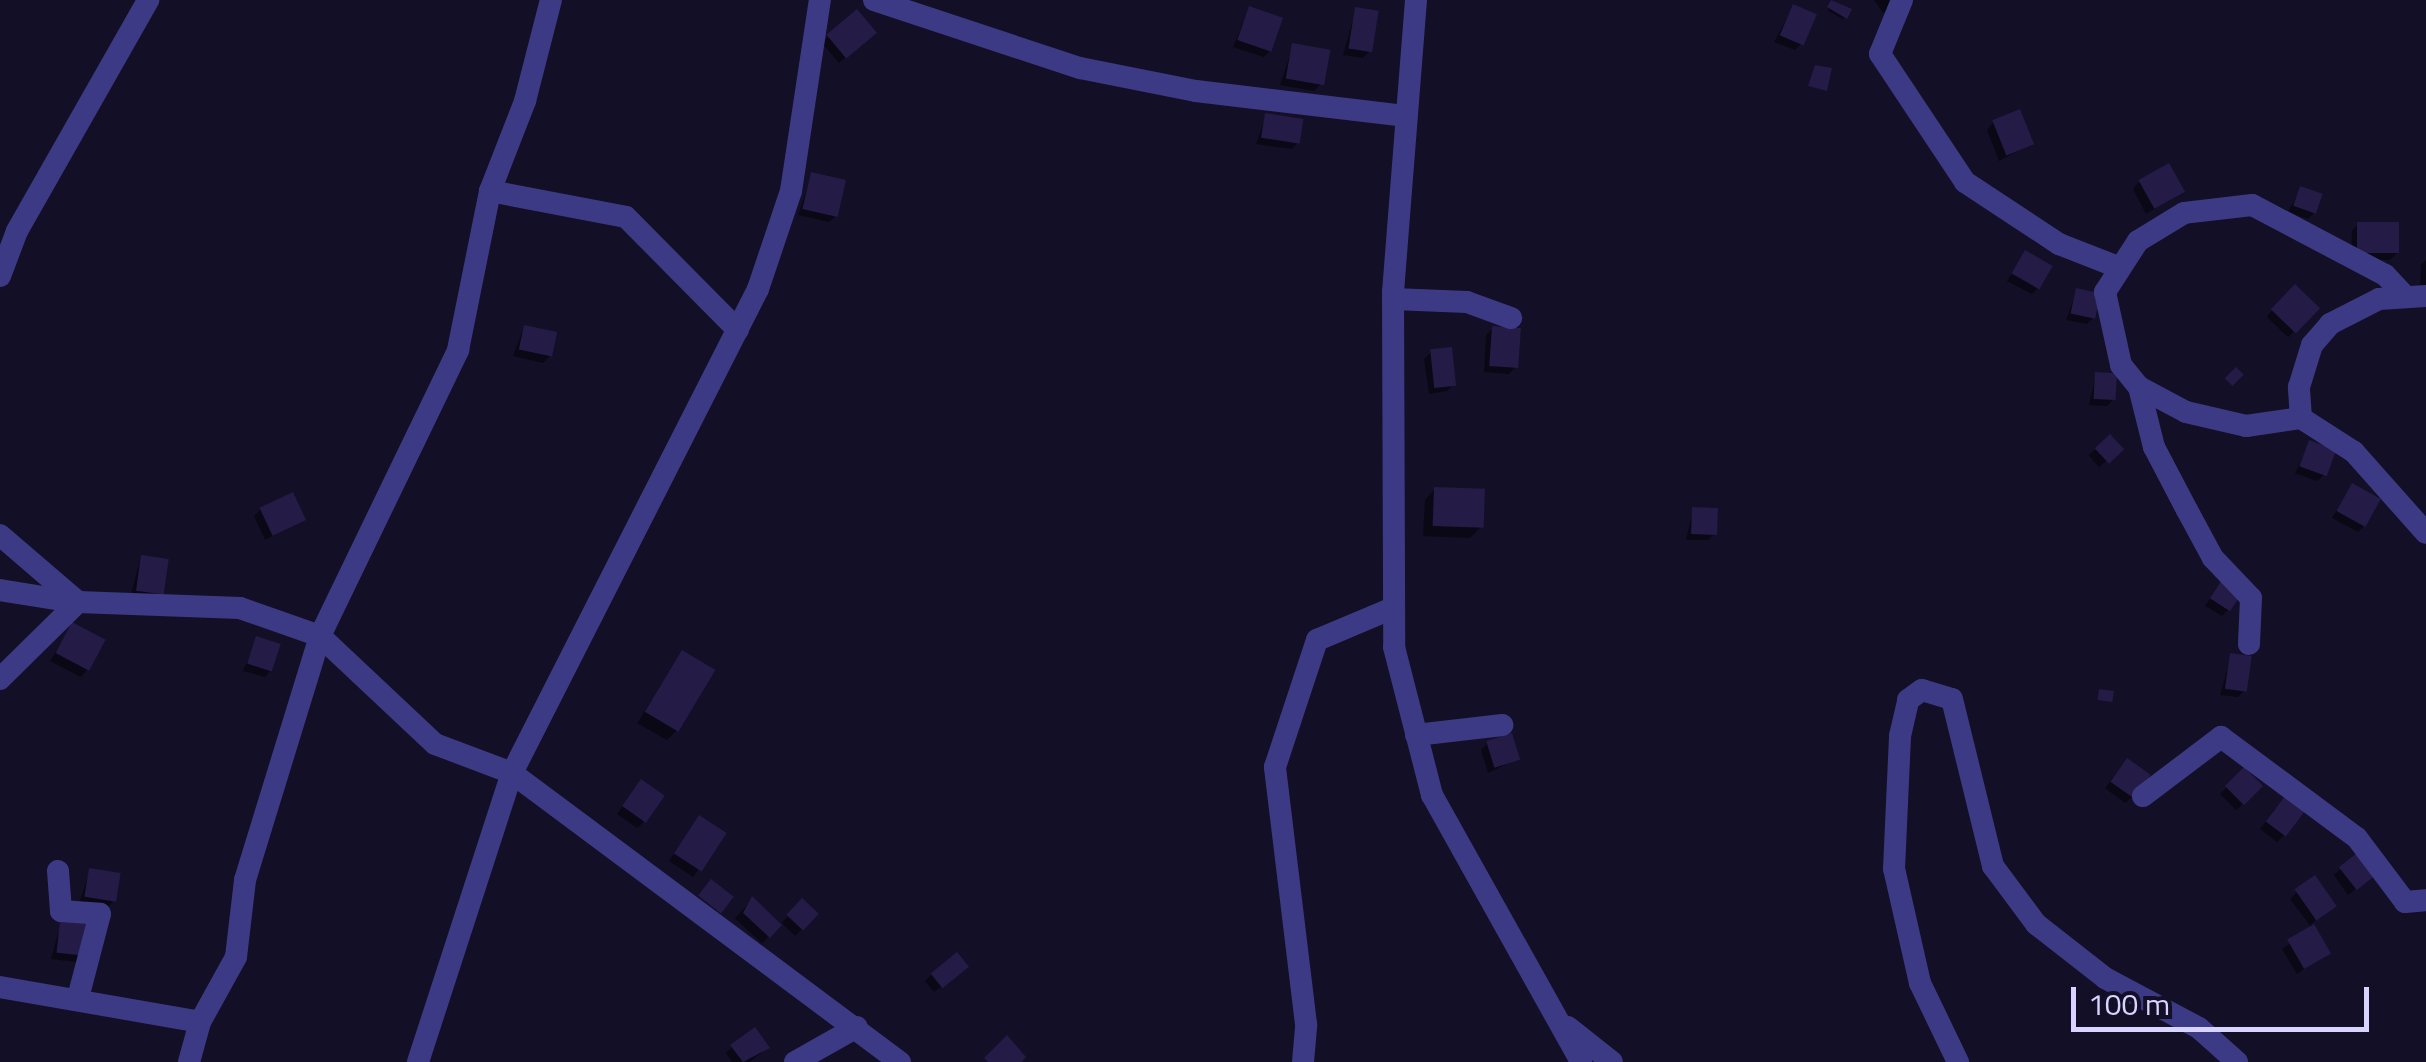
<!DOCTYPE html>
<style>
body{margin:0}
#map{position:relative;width:2426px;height:1062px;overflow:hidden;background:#130f26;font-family:"Titillium Web",sans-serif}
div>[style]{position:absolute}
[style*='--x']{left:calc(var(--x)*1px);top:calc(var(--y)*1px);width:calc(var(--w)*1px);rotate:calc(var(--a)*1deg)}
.shadow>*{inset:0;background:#0007;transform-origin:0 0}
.building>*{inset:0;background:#241b47;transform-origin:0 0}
.minor>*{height:22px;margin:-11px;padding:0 11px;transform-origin:11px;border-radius:11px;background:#3d3a85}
span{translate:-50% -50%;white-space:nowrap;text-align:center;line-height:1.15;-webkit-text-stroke:8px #130f26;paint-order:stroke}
.scale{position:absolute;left:2071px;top:987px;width:298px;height:45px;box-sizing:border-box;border:5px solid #d9d4ff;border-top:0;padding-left:12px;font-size:30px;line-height:35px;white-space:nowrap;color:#d9d4ff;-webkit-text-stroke:8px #130f26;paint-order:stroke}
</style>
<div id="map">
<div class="shadow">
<div style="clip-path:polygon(1874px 0,1892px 0,1892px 7px,1883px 13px)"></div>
<div style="left:1833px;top:1px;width:18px;height:11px;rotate:29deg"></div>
<div style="clip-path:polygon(1793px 7px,1801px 44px,1795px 50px,1774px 42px)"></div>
<div style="clip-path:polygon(1249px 8px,1271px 50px,1264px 57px,1233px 47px)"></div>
<div style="clip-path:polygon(1356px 9px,1370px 51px,1363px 58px,1343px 55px)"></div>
<div style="clip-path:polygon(828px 36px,867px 39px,839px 63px,822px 43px)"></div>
<div style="clip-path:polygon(1293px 46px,1321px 84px,1314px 91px,1280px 85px)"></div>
<div style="clip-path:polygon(1266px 116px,1299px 142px,1292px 149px,1256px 144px)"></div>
<div style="clip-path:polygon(1993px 123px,2031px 144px,1999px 161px,1987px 130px)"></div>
<div style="clip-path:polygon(812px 175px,836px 216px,829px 222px,798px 215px)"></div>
<div style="clip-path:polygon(2139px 182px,2182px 192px,2146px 214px,2133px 189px)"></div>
<div style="clip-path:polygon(2301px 189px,2314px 213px,2308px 219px,2288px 212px)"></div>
<div style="clip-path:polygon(2358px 224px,2397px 253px,2390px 260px,2351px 259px,2352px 231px)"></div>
<div style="clip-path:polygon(2025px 253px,2038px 288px,2032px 294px,2007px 281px)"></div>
<div style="clip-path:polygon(2426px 260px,2426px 289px,2420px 289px,2421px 265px)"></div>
<div style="left:2295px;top:287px;width:30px;height:41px;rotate:44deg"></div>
<div style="clip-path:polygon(2077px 291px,2094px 317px,2087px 324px,2066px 320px)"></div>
<div style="clip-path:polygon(524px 327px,550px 356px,543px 363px,513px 356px)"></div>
<div style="clip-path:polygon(1493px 328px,1516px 367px,1509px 374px,1484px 372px,1486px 335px)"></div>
<div style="clip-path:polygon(1431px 352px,1453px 385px,1447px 391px,1429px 394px,1424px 359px)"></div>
<div style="clip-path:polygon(2096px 375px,2114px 399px,2107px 406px,2089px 405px)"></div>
<div style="left:2110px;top:437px;width:16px;height:28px;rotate:50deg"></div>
<div style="clip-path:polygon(2310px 443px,2324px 475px,2317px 481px,2295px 473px)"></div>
<div style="clip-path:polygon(2352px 486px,2364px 526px,2358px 532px,2332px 518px)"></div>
<div style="clip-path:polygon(1435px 489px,1481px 527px,1470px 538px,1423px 536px,1425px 500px)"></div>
<div style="clip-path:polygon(261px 509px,303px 519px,265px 540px,254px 516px)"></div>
<div style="clip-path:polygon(1693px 510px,1714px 534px,1708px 540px,1686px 540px)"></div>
<div style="clip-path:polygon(141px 557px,161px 594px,130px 597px)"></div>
<div style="clip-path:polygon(2217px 587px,2228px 610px,2222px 616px,2205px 606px)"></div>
<div style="clip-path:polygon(73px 625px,87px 670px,81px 677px,50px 661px)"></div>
<div style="clip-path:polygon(257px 639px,271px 670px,265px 677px,243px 671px)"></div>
<div style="clip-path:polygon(682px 654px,677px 730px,667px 740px,637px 723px)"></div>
<div style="clip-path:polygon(2231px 656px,2244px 691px,2238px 697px,2220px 695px)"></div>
<div style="clip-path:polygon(1488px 743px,1517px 759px,1488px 773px,1481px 750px)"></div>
<div style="clip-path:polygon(2121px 767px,2132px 797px,2125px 803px,2105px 788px)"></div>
<div style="left:2244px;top:770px;width:23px;height:34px;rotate:45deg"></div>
<div style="clip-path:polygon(635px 789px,644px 822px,637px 828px,617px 814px)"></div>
<div style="clip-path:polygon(2278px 805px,2284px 835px,2277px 842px,2260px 829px)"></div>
<div style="clip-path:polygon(693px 825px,724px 834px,693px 877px,669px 861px)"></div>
<div style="clip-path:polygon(2340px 869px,2365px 882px,2348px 895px,2334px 875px)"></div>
<div style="clip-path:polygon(90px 871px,114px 900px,108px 907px,79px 903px)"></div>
<div style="clip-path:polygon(2297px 892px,2327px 912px,2311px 924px,2328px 952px,2297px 974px,2282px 949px,2312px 928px,2290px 899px)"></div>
<div style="left:752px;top:900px;width:37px;height:25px;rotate:43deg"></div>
<div style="left:802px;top:901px;width:19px;height:30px;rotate:43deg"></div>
<div style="clip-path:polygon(61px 923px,83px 955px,76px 962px,51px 959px)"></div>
<div style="clip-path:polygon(932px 974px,959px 974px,934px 992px,925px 981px)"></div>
<div style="clip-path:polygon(732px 1047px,767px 1048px,750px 1062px,732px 1062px,726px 1053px)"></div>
</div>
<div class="building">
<div style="clip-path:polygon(1831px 0,1852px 9px,1847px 19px,1827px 7px)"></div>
<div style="left:1793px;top:4px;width:26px;height:34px;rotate:23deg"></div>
<div style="left:1249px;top:6px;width:36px;height:36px;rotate:19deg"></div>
<div style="left:1355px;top:7px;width:24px;height:42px;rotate:9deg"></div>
<div style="left:857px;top:9px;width:31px;height:40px;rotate:50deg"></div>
<div style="left:1292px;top:43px;width:39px;height:36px;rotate:10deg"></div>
<div style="clip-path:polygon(1815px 65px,1832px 68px,1827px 91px,1808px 86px)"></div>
<div style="left:2020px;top:109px;width:38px;height:30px;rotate:68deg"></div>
<div style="left:1265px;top:113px;width:39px;height:25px;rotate:9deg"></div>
<div style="left:2169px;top:163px;width:33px;height:35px;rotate:61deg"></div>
<div style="left:811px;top:172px;width:36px;height:38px;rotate:13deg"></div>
<div style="left:2300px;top:186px;width:24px;height:21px;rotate:19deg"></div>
<div style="left:2357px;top:222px;width:42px;height:31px"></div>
<div style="left:2025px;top:250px;width:32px;height:27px;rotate:30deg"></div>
<div style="left:2295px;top:284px;width:35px;height:35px;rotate:44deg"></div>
<div style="left:2076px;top:288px;width:25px;height:26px;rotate:12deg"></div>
<div style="left:524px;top:325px;width:34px;height:25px;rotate:12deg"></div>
<div style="left:1492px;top:326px;width:29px;height:40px;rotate:4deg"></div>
<div style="left:1452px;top:347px;width:39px;height:22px;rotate:84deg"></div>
<div style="left:2236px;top:367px;width:11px;height:16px;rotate:45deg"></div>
<div style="left:2095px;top:372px;width:22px;height:27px;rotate:3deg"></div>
<div style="left:2110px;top:434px;width:21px;height:21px;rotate:47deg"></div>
<div style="left:2309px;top:440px;width:29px;height:28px;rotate:20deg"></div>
<div style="left:2352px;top:483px;width:33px;height:32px;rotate:29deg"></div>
<div style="left:1434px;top:487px;width:51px;height:39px;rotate:2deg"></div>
<div style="left:293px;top:492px;width:31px;height:37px;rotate:65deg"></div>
<div style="left:1692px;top:507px;width:26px;height:27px;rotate:2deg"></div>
<div style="left:141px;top:555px;width:28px;height:36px;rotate:8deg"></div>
<div style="left:2223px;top:578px;width:24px;height:24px;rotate:33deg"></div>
<div style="left:72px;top:622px;width:38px;height:35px;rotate:28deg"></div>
<div style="left:256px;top:636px;width:26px;height:29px;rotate:18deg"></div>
<div style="left:682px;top:650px;width:39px;height:72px;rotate:31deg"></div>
<div style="left:2230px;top:653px;width:22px;height:36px;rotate:8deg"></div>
<div style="left:2099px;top:689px;width:15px;height:11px;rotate:8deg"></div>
<div style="left:1512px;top:733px;width:28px;height:27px;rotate:73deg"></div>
<div style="left:2127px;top:758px;width:29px;height:29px;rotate:35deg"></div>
<div style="left:2244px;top:767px;width:27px;height:27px;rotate:45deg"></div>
<div style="left:641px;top:779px;width:29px;height:33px;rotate:35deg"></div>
<div style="left:2285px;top:796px;width:25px;height:32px;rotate:37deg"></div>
<div style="left:699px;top:815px;width:33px;height:46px;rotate:33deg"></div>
<div style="left:2357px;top:853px;width:29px;height:23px;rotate:52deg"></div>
<div style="left:89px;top:868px;width:32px;height:29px;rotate:9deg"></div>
<div style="left:2315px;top:875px;width:38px;height:25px;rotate:55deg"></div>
<div style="left:711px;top:879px;width:29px;height:21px;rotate:38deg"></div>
<div style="clip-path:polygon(752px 896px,782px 925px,770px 938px,743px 913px)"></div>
<div style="left:802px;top:898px;width:23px;height:23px;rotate:43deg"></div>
<div style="left:60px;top:920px;width:29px;height:33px;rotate:6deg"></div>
<div style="left:2314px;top:924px;width:34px;height:31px;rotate:60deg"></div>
<div style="left:957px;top:952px;width:19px;height:34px;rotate:51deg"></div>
<div style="clip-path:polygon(755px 1027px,770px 1048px,743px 1062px,730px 1045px)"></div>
<div style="clip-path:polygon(1007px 1035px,1026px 1057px,1022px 1062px,988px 1062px,984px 1058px)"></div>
</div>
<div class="minor">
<div style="--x:874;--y:0;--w:217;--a:18.3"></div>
<div style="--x:1080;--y:68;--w:118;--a:11.2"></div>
<div style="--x:1196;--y:91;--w:212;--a:6.8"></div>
<div style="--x:1416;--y:0;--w:293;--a:94.5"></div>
<div style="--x:1393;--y:292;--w:355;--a:89.8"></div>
<div style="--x:1394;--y:647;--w:153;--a:75.6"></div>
<div style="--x:1432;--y:795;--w:306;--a:60.8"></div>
<div style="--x:1902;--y:0;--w:58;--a:112.2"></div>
<div style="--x:1880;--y:54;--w:154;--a:56.4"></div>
<div style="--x:1965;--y:182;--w:113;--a:33.4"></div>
<div style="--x:2059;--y:244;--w:63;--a:21.3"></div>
<div style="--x:490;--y:191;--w:138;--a:10.8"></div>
<div style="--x:626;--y:217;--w:159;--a:45.3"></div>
<div style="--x:0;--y:276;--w:48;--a:-69.3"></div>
<div style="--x:17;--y:231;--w:266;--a:-60.4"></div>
<div style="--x:2403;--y:294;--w:26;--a:-133"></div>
<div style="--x:2385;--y:275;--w:150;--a:-152.2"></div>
<div style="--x:2252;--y:205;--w:68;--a:173.3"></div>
<div style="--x:2184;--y:213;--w:54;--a:148.7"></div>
<div style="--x:2138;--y:241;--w:61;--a:122.9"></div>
<div style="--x:2105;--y:292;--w:75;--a:77.6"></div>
<div style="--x:2121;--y:365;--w:28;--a:51"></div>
<div style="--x:2139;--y:387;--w:53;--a:28"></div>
<div style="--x:2186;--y:412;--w:62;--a:13.1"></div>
<div style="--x:2246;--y:426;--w:56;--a:-8.3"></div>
<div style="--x:2301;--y:418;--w:63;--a:32.7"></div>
<div style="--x:2354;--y:452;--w:108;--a:48.4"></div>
<div style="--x:1393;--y:299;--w:74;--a:2.3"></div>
<div style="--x:1467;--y:302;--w:47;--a:20"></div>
<div style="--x:2139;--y:387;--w:62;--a:76"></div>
<div style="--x:2154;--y:447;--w:71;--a:62.4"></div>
<div style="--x:2187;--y:510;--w:55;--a:61.6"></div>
<div style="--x:2213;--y:558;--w:55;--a:46.5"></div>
<div style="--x:2251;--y:598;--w:46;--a:92.5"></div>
<div style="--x:2301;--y:418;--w:31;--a:-94"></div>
<div style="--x:2299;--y:387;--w:44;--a:-72.8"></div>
<div style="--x:2312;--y:345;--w:28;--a:-49"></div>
<div style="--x:2330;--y:324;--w:55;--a:-27"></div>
<div style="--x:2379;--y:299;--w:47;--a:-3.7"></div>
<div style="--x:0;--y:535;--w:103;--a:40.7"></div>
<div style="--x:78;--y:602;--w:162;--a:2.1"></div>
<div style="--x:240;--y:608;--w:85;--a:19.3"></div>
<div style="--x:320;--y:636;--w:158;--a:43.2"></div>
<div style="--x:435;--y:744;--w:82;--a:20.6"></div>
<div style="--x:512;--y:773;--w:484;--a:36.7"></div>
<div style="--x:0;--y:590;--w:75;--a:9.2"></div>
<div style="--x:0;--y:679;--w:110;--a:-44.6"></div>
<div style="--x:1416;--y:735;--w:87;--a:-6.6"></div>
<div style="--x:2143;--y:796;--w:98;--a:-37.1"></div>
<div style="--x:2221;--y:737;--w:169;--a:36.6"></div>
<div style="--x:2357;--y:838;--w:80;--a:53.1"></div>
<div style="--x:2405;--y:902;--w:21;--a:-5"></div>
<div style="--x:58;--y:871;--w:40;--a:85.7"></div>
<div style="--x:61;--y:911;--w:39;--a:4"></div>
<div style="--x:100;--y:914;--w:87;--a:104.7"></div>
<div style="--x:0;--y:987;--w:203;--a:9.9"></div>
<div style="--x:1568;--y:1027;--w:56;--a:38.5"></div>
<div style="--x:189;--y:1062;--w:41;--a:-74.6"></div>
<div style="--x:200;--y:1022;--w:74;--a:-61"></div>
<div style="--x:236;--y:957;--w:78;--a:-83.3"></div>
<div style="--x:245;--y:880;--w:255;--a:-72.9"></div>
<div style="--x:320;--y:636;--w:318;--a:-64.2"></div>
<div style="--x:458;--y:350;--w:162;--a:-78.6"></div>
<div style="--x:490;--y:191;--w:97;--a:-68.7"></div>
<div style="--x:525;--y:101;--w:104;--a:-75.6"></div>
<div style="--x:418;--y:1062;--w:304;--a:-72"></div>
<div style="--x:512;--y:773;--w:543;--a:-63.06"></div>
<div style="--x:758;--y:289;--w:103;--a:-71.4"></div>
<div style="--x:791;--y:191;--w:193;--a:-81.4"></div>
<div style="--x:795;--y:1062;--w:71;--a:-29.4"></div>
<div style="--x:1303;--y:1062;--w:38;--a:-85"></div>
<div style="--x:1306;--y:1024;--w:259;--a:-96.9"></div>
<div style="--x:1275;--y:767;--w:134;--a:-71.7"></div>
<div style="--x:1317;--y:640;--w:82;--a:-22.8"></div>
<div style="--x:1958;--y:1062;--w:88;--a:-115.7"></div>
<div style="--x:1920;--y:983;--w:117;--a:-102.8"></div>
<div style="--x:1894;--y:869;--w:133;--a:-87.4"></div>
<div style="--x:1900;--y:736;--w:37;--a:-77"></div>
<div style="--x:1908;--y:700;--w:17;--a:-36"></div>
<div style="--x:1922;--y:690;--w:31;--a:17"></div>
<div style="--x:1952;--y:699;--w:172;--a:76.2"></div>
<div style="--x:1993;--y:866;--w:72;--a:53.4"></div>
<div style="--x:2036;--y:924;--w:88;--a:38"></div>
<div style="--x:2105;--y:978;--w:106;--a:28"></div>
<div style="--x:2199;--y:1028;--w:51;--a:41.8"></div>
</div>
<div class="scale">100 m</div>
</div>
